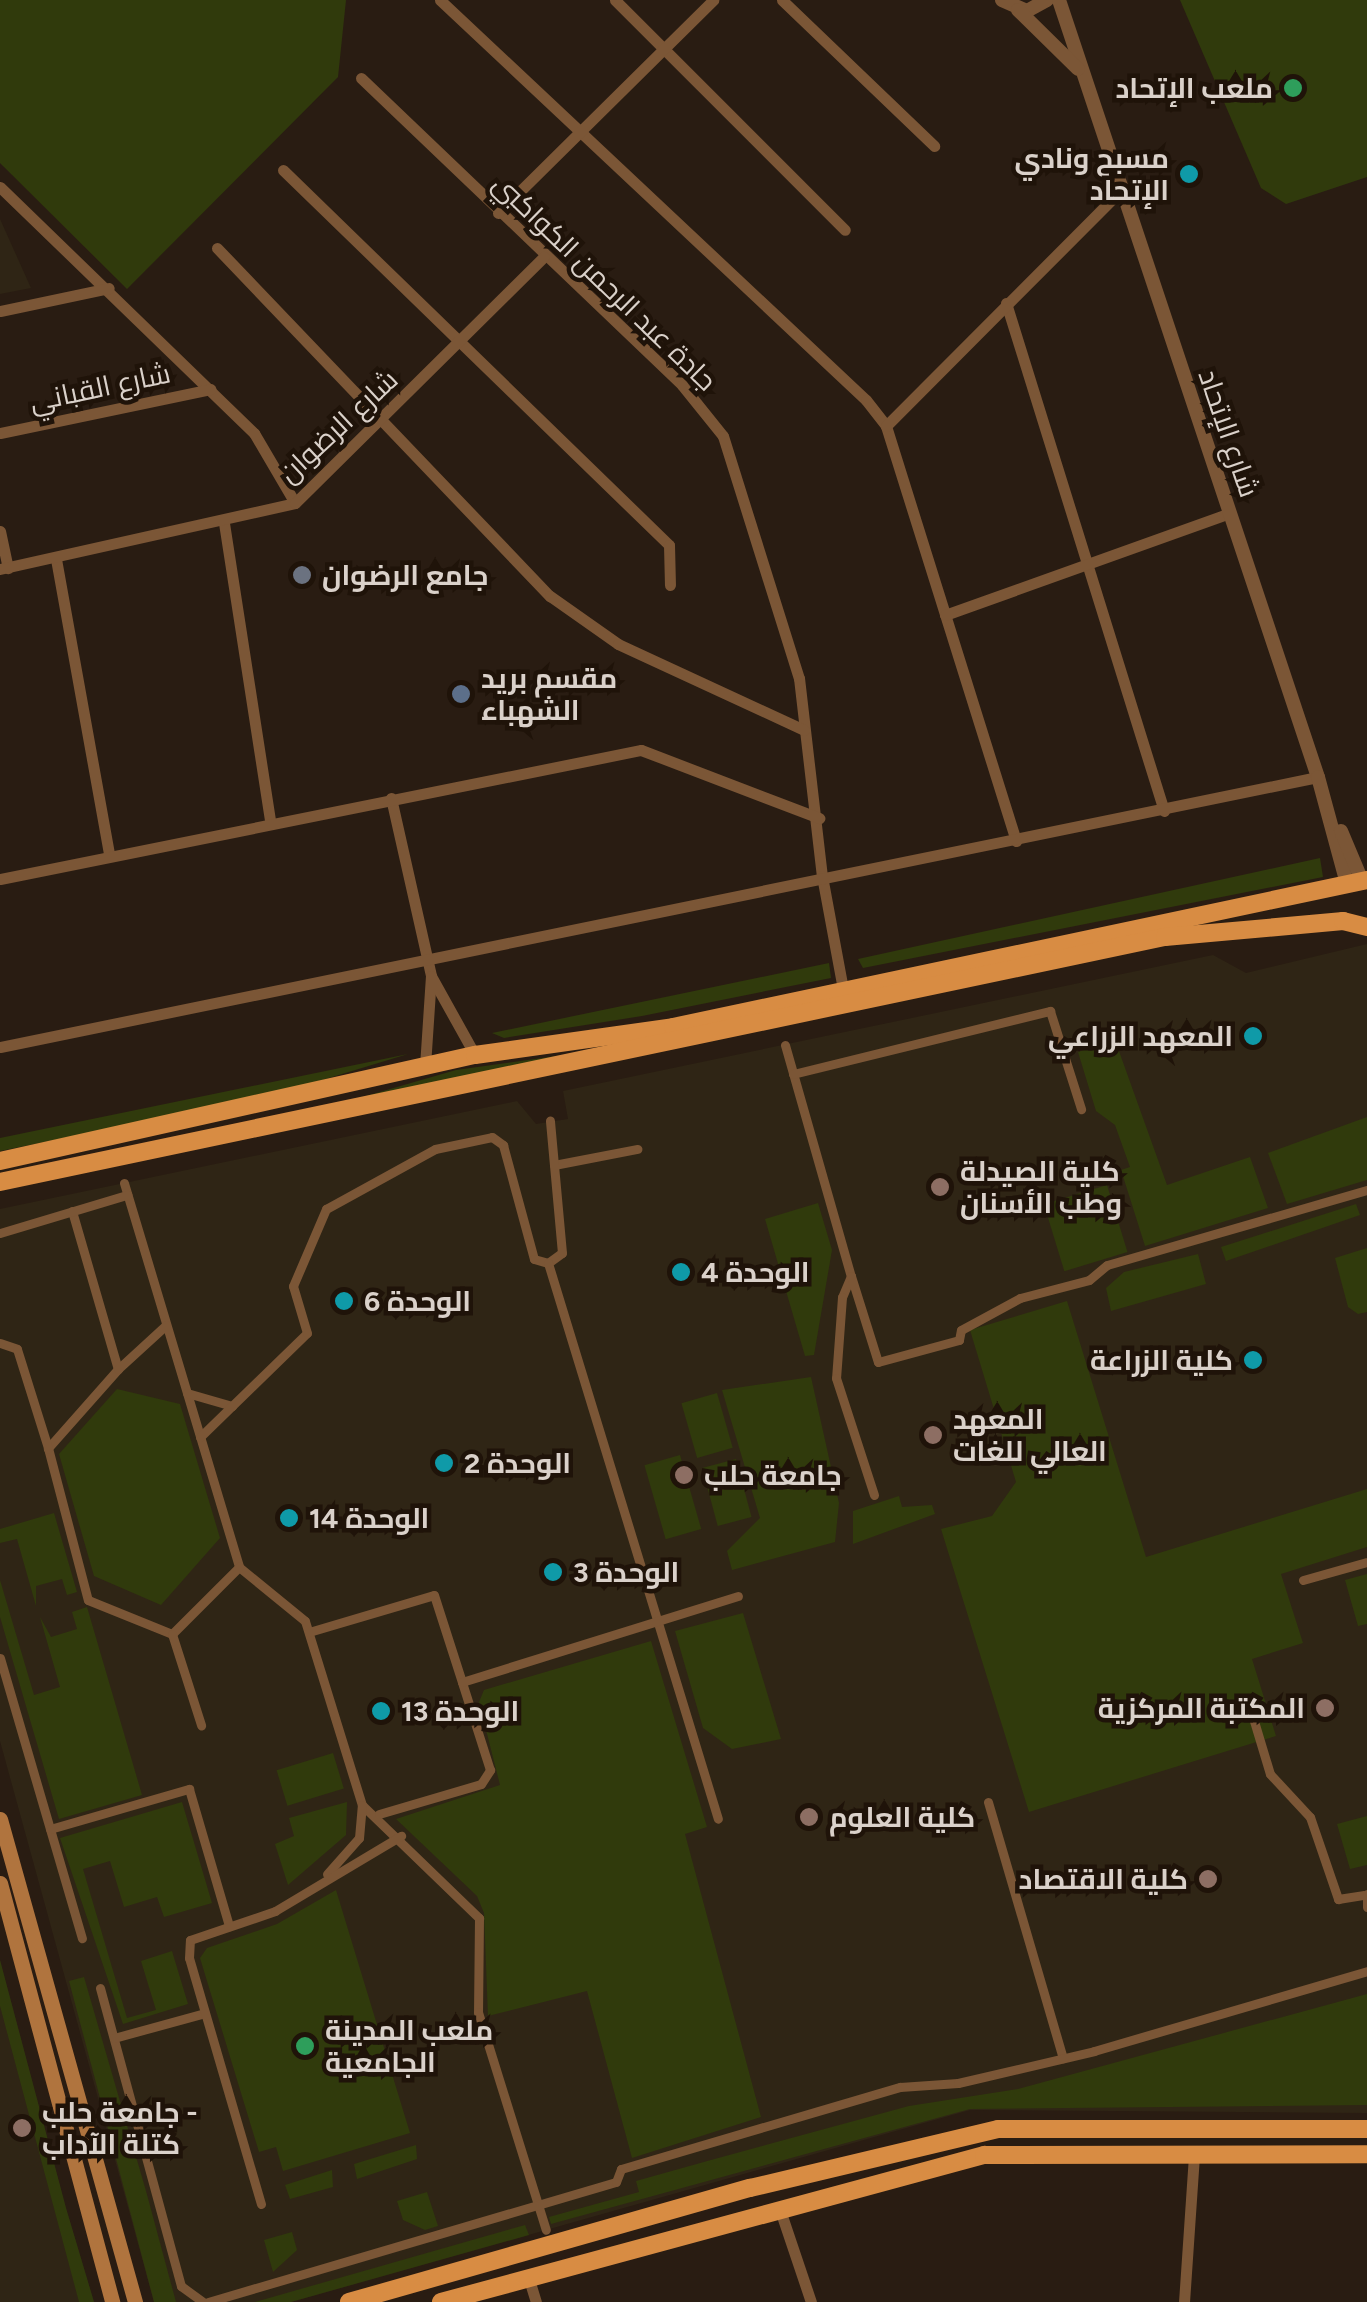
<!DOCTYPE html>
<meta charset="utf-8">
<style>
body{margin:0}
#map{position:relative;width:1367px;height:2302px;overflow:hidden;background:#291c12;font-family:Figtree,Cairo,sans-serif}
div>[style]{position:absolute}
[style*='--x']{left:calc(var(--x)*1px);top:calc(var(--y)*1px);width:calc(var(--w)*1px);rotate:calc(var(--a)*1deg)}
.commercial>*{inset:0;background:#2f2515}
.green>*{inset:0;background:#303a0c;transform-origin:0 0}
.pedestrian>*{height:9px;margin:-4.5px;padding:0 4.5px;transform-origin:4.5px;border-radius:4.5px;background:#7b5636}
.minor>*{height:11px;margin:-5.5px;padding:0 5.5px;transform-origin:5.5px;border-radius:5.5px;background:#7b5636}
.tertiary>*{height:14px;margin:-7px;padding:0 7px;transform-origin:7px;border-radius:7px;background:#7b5636}
.secondary>*{height:15px;margin:-7.5px;padding:0 7.5px;transform-origin:7.5px;border-radius:7.5px;background:#b0743e}
.primary>*{height:18px;margin:-9px;padding:0 9px;transform-origin:9px;border-radius:9px;background:#d88c43}
.dots>*{width:28px;height:28px;translate:-50% -50%;box-sizing:border-box;border:5px solid #1f1309;border-radius:50%}
span{translate:-50% -50%;white-space:nowrap;text-align:center;line-height:1.15;-webkit-text-stroke:9px #1f1309;paint-order:stroke}
.poi-label{font-size:28px;color:#dad1ca;font-weight:700}
.right{translate:-100% -50%;text-align:right}
.left{translate:0 -50%;text-align:left}
.street-label{font-size:28px;color:#dad1ca}
</style>
<div id="map">
<div class="commercial">
<div style="clip-path:polygon(0 219px,31px 288px,0 294px)"></div>
<div style="clip-path:polygon(1367px 944px,1367px 2113px,970px 2110px,291px 2302px,154px 2302px,0 1741px,0 1209px,517px 1101px,536px 1124px,568px 1119px,563px 1091px,1213px 955px,1246px 973px)"></div>
<div style="clip-path:polygon(0 1960px,66px 2208px,94px 2302px,0 2302px)"></div>
</div>
<div class="green">
<div style="clip-path:polygon(0 0,346px 0,338px 77px,127px 289px,0 163px)"></div>
<div style="clip-path:polygon(1180px 0,1367px 0,1367px 177px,1286px 204px,1261px 188px)"></div>
<div style="clip-path:polygon(1320px 858px,1323px 877px,863px 968px,858px 959px)"></div>
<div style="clip-path:polygon(829px 963px,831px 978px,642px 1016px,504px 1038px,492px 1033px)"></div>
<div style="clip-path:polygon(1115px 1040px,1167px 1185px,1250px 1157px,1268px 1208px,1145px 1246px,1121px 1170px,1130px 1167px,1115px 1125px,1096px 1111px,1078px 1052px)"></div>
<div style="clip-path:polygon(649px 1043px,300px 1115px,456px 1070px)"></div>
<div style="clip-path:polygon(408px 1054px,263px 1098px,0 1151px,0 1138px)"></div>
<div style="clip-path:polygon(1367px 1117px,1367px 1180px,1287px 1204px,1268px 1153px)"></div>
<div style="left:1107px;top:1185px;width:70px;height:66px;rotate:73deg"></div>
<div style="clip-path:polygon(818px 1203px,832px 1250px,814px 1355px,805px 1356px,765px 1219px)"></div>
<div style="clip-path:polygon(1356px 1204px,1360px 1215px,1226px 1261px,1221px 1247px)"></div>
<div style="clip-path:polygon(1367px 1248px,1367px 1312px,1358px 1314px,1348px 1307px,1335px 1258px)"></div>
<div style="clip-path:polygon(1198px 1254px,1206px 1284px,1111px 1311px,1106px 1288px,1124px 1272px)"></div>
<div style="clip-path:polygon(1067px 1301px,1146px 1557px,1367px 1489px,1367px 1547px,1281px 1574px,1303px 1643px,1252px 1659px,1276px 1736px,1029px 1812px,941px 1529px,992px 1516px,1016px 1482px,970px 1330px)"></div>
<div style="clip-path:polygon(811px 1377px,839px 1503px,835px 1542px,732px 1570px,727px 1551px,760px 1518px,722px 1390px)"></div>
<div style="clip-path:polygon(117px 1389px,180px 1404px,220px 1538px,161px 1605px,94px 1576px,59px 1454px)"></div>
<div style="left:717px;top:1393px;width:57px;height:37px;rotate:74deg"></div>
<div style="left:680px;top:1455px;width:77px;height:37px;rotate:74deg"></div>
<div style="left:736px;top:1459px;width:60px;height:35px;rotate:75deg"></div>
<div style="clip-path:polygon(899px 1496px,902px 1507px,932px 1505px,935px 1514px,853px 1544px,853px 1511px)"></div>
<div style="clip-path:polygon(54px 1513px,77px 1592px,67px 1595px,62px 1579px,36px 1586px,36px 1606px,17px 1539px,0 1543px,0 1529px)"></div>
<div style="clip-path:polygon(1367px 1574px,1367px 1624px,1358px 1626px,1345px 1580px)"></div>
<div style="clip-path:polygon(0 1580px,34px 1695px,60px 1687px,40px 1617px,51px 1637px,77px 1629px,72px 1612px,87px 1607px,142px 1795px,59px 1819px,0 1617px)"></div>
<div style="clip-path:polygon(743px 1613px,781px 1739px,732px 1749px,703px 1728px,675px 1631px)"></div>
<div style="clip-path:polygon(651px 1641px,707px 1827px,685px 1834px,761px 2117px,632px 2158px,587px 1991px,488px 2016px,484px 1913px,477px 1896px,396px 1819px,500px 1785px,479px 1702px,484px 1690px)"></div>
<div style="left:333px;top:1753px;width:37px;height:59px;rotate:73deg"></div>
<div style="clip-path:polygon(182px 1802px,212px 1903px,164px 1917px,157px 1897px,124px 1907px,110px 1861px,83px 1869px,127px 2018px,156px 2010px,141px 1961px,172px 1951px,188px 2004px,123px 2024px,60px 1838px)"></div>
<div style="clip-path:polygon(347px 1802px,346px 1835px,288px 1885px,275px 1844px,294px 1836px,289px 1818px)"></div>
<div style="clip-path:polygon(1367px 1816px,1367px 1865px,1350px 1869px,1337px 1824px)"></div>
<div style="clip-path:polygon(336px 1890px,410px 2133px,283px 2171px,276px 2147px,259px 2152px,200px 1958px,207px 1948px,277px 1924px)"></div>
<div style="clip-path:polygon(0 1960px,66px 2208px,94px 2302px,79px 2302px,0 2006px)"></div>
<div style="clip-path:polygon(84px 1977px,146px 2191px,176px 2302px,154px 2302px,69px 1981px)"></div>
<div style="clip-path:polygon(1367px 1994px,1367px 2105px,970px 2109px,551px 2224px,549px 2217px,639px 2192px,636px 2181px,711px 2160px,909px 2106px,1018px 2089px)"></div>
<div style="clip-path:polygon(416px 2145px,417px 2159px,357px 2179px,354px 2164px)"></div>
<div style="clip-path:polygon(332px 2170px,333px 2187px,290px 2199px,285px 2185px)"></div>
<div style="clip-path:polygon(427px 2192px,438px 2226px,425px 2230px,403px 2220px,397px 2201px)"></div>
<div style="clip-path:polygon(525px 2225px,529px 2235px,291px 2302px,255px 2302px)"></div>
<div style="clip-path:polygon(292px 2232px,297px 2250px,273px 2272px,264px 2240px)"></div>
</div>
<div class="pedestrian">
<div style="--x:785;--y:1045;--w:240;--a:74.1"></div>
<div style="--x:851;--y:1276;--w:23;--a:113"></div>
<div style="--x:842;--y:1297;--w:81;--a:94.2"></div>
<div style="--x:836;--y:1378;--w:123;--a:72"></div>
<div style="--x:793;--y:1074;--w:265;--a:-13.8"></div>
<div style="--x:1050;--y:1011;--w:103;--a:72.4"></div>
<div style="--x:554;--y:1165;--w:85;--a:-10.9"></div>
<div style="--x:124;--y:1183;--w:401;--a:73.3"></div>
<div style="--x:239;--y:1567;--w:85;--a:39.3"></div>
<div style="--x:305;--y:1621;--w:193;--a:72.8"></div>
<div style="--x:362;--y:1805;--w:163;--a:44"></div>
<div style="--x:479;--y:1918;--w:94;--a:90.6"></div>
<div style="--x:478;--y:2012;--w:228;--a:72.7"></div>
<div style="--x:72;--y:1211;--w:165;--a:73.8"></div>
<div style="--x:118;--y:1369;--w:106;--a:131.5"></div>
<div style="--x:48;--y:1448;--w:157;--a:75.3"></div>
<div style="--x:88;--y:1600;--w:91;--a:22"></div>
<div style="--x:172;--y:1634;--w:95;--a:-45"></div>
<div style="--x:0;--y:1233;--w:133;--a:-16.7"></div>
<div style="--x:548;--y:1263;--w:17;--a:-36"></div>
<div style="--x:562;--y:1253;--w:133;--a:-95.2"></div>
<div style="--x:851;--y:1276;--w:90;--a:72.6"></div>
<div style="--x:878;--y:1362;--w:84;--a:-15.2"></div>
<div style="--x:959;--y:1340;--w:10;--a:-79"></div>
<div style="--x:961;--y:1330;--w:67;--a:-28.5"></div>
<div style="--x:1020;--y:1298;--w:71;--a:-14.6"></div>
<div style="--x:1089;--y:1280;--w:23;--a:-40"></div>
<div style="--x:1107;--y:1265;--w:271;--a:-16.1"></div>
<div style="--x:0;--y:1343;--w:18;--a:19"></div>
<div style="--x:17;--y:1349;--w:104;--a:72.6"></div>
<div style="--x:118;--y:1369;--w:65;--a:-42.5"></div>
<div style="--x:187;--y:1393;--w:47;--a:16.1"></div>
<div style="--x:200;--y:1437;--w:149;--a:-44.2"></div>
<div style="--x:307;--y:1333;--w:49;--a:-106.6"></div>
<div style="--x:293;--y:1286;--w:84;--a:-66.8"></div>
<div style="--x:326;--y:1209;--w:124;--a:-28.8"></div>
<div style="--x:435;--y:1149;--w:58;--a:-11.9"></div>
<div style="--x:492;--y:1137;--w:14;--a:36"></div>
<div style="--x:503;--y:1145;--w:118;--a:74.8"></div>
<div style="--x:534;--y:1259;--w:15;--a:16"></div>
<div style="--x:548;--y:1263;--w:581;--a:73"></div>
<div style="--x:1303;--y:1580;--w:66;--a:-15.7"></div>
<div style="--x:309;--y:1632;--w:130;--a:-16.5"></div>
<div style="--x:434;--y:1595;--w:91;--a:72.2"></div>
<div style="--x:172;--y:1634;--w:96;--a:72.3"></div>
<div style="--x:0;--y:1658;--w:292;--a:73.7"></div>
<div style="--x:1254;--y:1721;--w:55;--a:73.2"></div>
<div style="--x:1270;--y:1774;--w:59;--a:47.1"></div>
<div style="--x:1310;--y:1817;--w:87;--a:71.1"></div>
<div style="--x:1338;--y:1899;--w:25;--a:-9"></div>
<div style="--x:988;--y:1802;--w:267;--a:73.7"></div>
<div style="--x:379;--y:1814;--w:106;--a:-16.4"></div>
<div style="--x:481;--y:1784;--w:17;--a:-57"></div>
<div style="--x:490;--y:1770;--w:92;--a:-107.7"></div>
<div style="--x:462;--y:1682;--w:289;--a:-17.3"></div>
<div style="--x:50;--y:1829;--w:145;--a:-16.1"></div>
<div style="--x:189;--y:1789;--w:143;--a:73.7"></div>
<div style="--x:327;--y:1874;--w:48;--a:-48.4"></div>
<div style="--x:359;--y:1838;--w:33;--a:-85"></div>
<div style="--x:1367;--y:1894;--w:13;--a:90"></div>
<div style="--x:100;--y:1988;--w:309;--a:74.8"></div>
<div style="--x:181;--y:2286;--w:27;--a:36"></div>
<div style="--x:114;--y:2038;--w:94;--a:-15.4"></div>
<div style="--x:261;--y:2204;--w:256;--a:-106.3"></div>
<div style="--x:189;--y:1958;--w:18;--a:-87"></div>
<div style="--x:190;--y:1940;--w:90;--a:-18.8"></div>
<div style="--x:275;--y:1911;--w:147;--a:-30.8"></div>
<div style="--x:208;--y:2302;--w:425;--a:-16.4"></div>
<div style="--x:616;--y:2182;--w:14;--a:-69"></div>
<div style="--x:621;--y:2169;--w:291;--a:-16.4"></div>
<div style="--x:900;--y:2087;--w:58;--a:-3.9"></div>
<div style="--x:958;--y:2083;--w:140;--a:-13.2"></div>
<div style="--x:1094;--y:2051;--w:284;--a:-16.3"></div>
</div>
<div class="minor">
<div style="--x:440;--y:0;--w:584;--a:43.2"></div>
<div style="--x:866;--y:400;--w:33;--a:52"></div>
<div style="--x:886;--y:426;--w:435;--a:72.6"></div>
<div style="--x:615;--y:0;--w:325;--a:45"></div>
<div style="--x:782;--y:0;--w:211;--a:43.8"></div>
<div style="--x:361;--y:78;--w:444;--a:43.7"></div>
<div style="--x:682;--y:385;--w:65;--a:51.2"></div>
<div style="--x:723;--y:436;--w:254;--a:72.6"></div>
<div style="--x:799;--y:678;--w:199;--a:83.4"></div>
<div style="--x:822;--y:876;--w:115;--a:79.5"></div>
<div style="--x:283;--y:170;--w:538;--a:44.17"></div>
<div style="--x:669;--y:545;--w:40;--a:88.6"></div>
<div style="--x:0;--y:187;--w:354;--a:44.1"></div>
<div style="--x:254;--y:433;--w:81;--a:59.6"></div>
<div style="--x:498;--y:213;--w:303;--a:-44.7"></div>
<div style="--x:217;--y:248;--w:482;--a:46.3"></div>
<div style="--x:550;--y:596;--w:83;--a:35.2"></div>
<div style="--x:618;--y:644;--w:205;--a:24.8"></div>
<div style="--x:1006;--y:303;--w:532;--a:72.72"></div>
<div style="--x:0;--y:311;--w:111;--a:-11.9"></div>
<div style="--x:886;--y:426;--w:333;--a:-45.1"></div>
<div style="--x:0;--y:433;--w:215;--a:-11.8"></div>
<div style="--x:224;--y:523;--w:302;--a:81.2"></div>
<div style="--x:0;--y:531;--w:38;--a:78"></div>
<div style="--x:56;--y:559;--w:301;--a:79.8"></div>
<div style="--x:0;--y:569;--w:302;--a:-12.6"></div>
<div style="--x:295;--y:503;--w:350;--a:-44.7"></div>
<div style="--x:945;--y:615;--w:303;--a:-19.7"></div>
<div style="--x:391;--y:798;--w:182;--a:77.3"></div>
<div style="--x:0;--y:879;--w:654;--a:-11.38"></div>
<div style="--x:641;--y:750;--w:191;--a:20.9"></div>
<div style="--x:0;--y:1047;--w:1345;--a:-11.58"></div>
<div style="--x:425;--y:1066;--w:90;--a:-86.2"></div>
<div style="--x:431;--y:976;--w:90;--a:60.9"></div>
<div style="--x:779;--y:2207;--w:100;--a:71.4"></div>
<div style="--x:528;--y:2276;--w:27;--a:73"></div>
<div style="--x:1184;--y:2302;--w:146;--a:-86.1"></div>
</div>
<div class="tertiary">
<div style="--x:1002;--y:0;--w:27;--a:24"></div>
<div style="--x:1027;--y:11;--w:23;--a:-29"></div>
<div style="--x:1059;--y:0;--w:819;--a:71.57"></div>
<div style="--x:1318;--y:777;--w:111;--a:74.8"></div>
<div style="--x:1018;--y:10;--w:84;--a:44.5"></div>
<div style="--x:1341;--y:831;--w:54;--a:67.2"></div>
</div>
<div class="secondary">
<div style="--x:0;--y:1819;--w:502;--a:74.38"></div>
<div style="--x:0;--y:1883;--w:434;--a:75"></div>
</div>
<div class="primary">
<div style="--x:0;--y:1161;--w:487;--a:-12.6"></div>
<div style="--x:475;--y:1055;--w:200;--a:-8"></div>
<div style="--x:673;--y:1027;--w:709;--a:-11.96"></div>
<div style="--x:0;--y:1182;--w:1190;--a:-11.88"></div>
<div style="--x:1165;--y:937;--w:179;--a:-5.1"></div>
<div style="--x:1343;--y:921;--w:25;--a:14"></div>
<div style="--x:349;--y:2302;--w:417;--a:-15.9"></div>
<div style="--x:750;--y:2188;--w:255;--a:-13.4"></div>
<div style="--x:998;--y:2129;--w:369;--a:0"></div>
<div style="--x:441;--y:2302;--w:563;--a:-15.15"></div>
<div style="--x:984;--y:2155;--w:383;--a:-0.1"></div>
</div>
<div class="dots">
<div style="left:1293px;top:88px;background:#2e9e5b"></div>
<div style="left:1189px;top:174px;background:#0f9aa8"></div>
<div style="left:302px;top:575px;background:#6b7280"></div>
<div style="left:461px;top:694px;background:#5c6f8a"></div>
<div style="left:1253px;top:1036px;background:#0f9aa8"></div>
<div style="left:940px;top:1187px;background:#8d6e63"></div>
<div style="left:681px;top:1272px;background:#0f9aa8"></div>
<div style="left:344px;top:1301px;background:#0f9aa8"></div>
<div style="left:1253px;top:1360px;background:#0f9aa8"></div>
<div style="left:933px;top:1435px;background:#8d6e63"></div>
<div style="left:444px;top:1463px;background:#0f9aa8"></div>
<div style="left:684px;top:1475px;background:#8d6e63"></div>
<div style="left:289px;top:1518px;background:#0f9aa8"></div>
<div style="left:553px;top:1572px;background:#0f9aa8"></div>
<div style="left:1325px;top:1708px;background:#8d6e63"></div>
<div style="left:381px;top:1711px;background:#0f9aa8"></div>
<div style="left:809px;top:1817px;background:#8d6e63"></div>
<div style="left:1208px;top:1879px;background:#8d6e63"></div>
<div style="left:305px;top:2046px;background:#2e9e5b"></div>
<div style="left:22px;top:2128px;background:#8d6e63"></div>
</div>
<div class="poi-label">
<span class="right" style="left:1273px;top:88px">ملعب الإتحاد</span>
<span class="right" style="left:1169px;top:174px">مسبح ونادي<br>الإتحاد</span>
<span class="left" style="left:322px;top:575px">جامع الرضوان</span>
<span class="left" style="left:481px;top:694px">مقسم بريد<br>الشهباء</span>
<span class="right" style="left:1233px;top:1036px">المعهد الزراعي</span>
<span class="left" style="left:960px;top:1187px">كلية الصيدلة<br>وطب الأسنان</span>
<span class="left" style="left:701px;top:1272px">الوحدة 4</span>
<span class="left" style="left:364px;top:1301px">الوحدة 6</span>
<span class="right" style="left:1233px;top:1360px">كلية الزراعة</span>
<span class="left" style="left:953px;top:1435px">المعهد<br>العالي للغات</span>
<span class="left" style="left:464px;top:1463px">الوحدة 2</span>
<span class="left" style="left:704px;top:1475px">جامعة حلب</span>
<span class="left" style="left:309px;top:1518px">الوحدة 14</span>
<span class="left" style="left:573px;top:1572px">الوحدة 3</span>
<span class="right" style="left:1305px;top:1708px">المكتبة المركزية</span>
<span class="left" style="left:401px;top:1711px">الوحدة 13</span>
<span class="left" style="left:829px;top:1817px">كلية العلوم</span>
<span class="right" style="left:1188px;top:1879px">كلية الاقتصاد</span>
<span class="left" style="left:325px;top:2046px">ملعب المدينة<br>الجامعية</span>
<span class="left" style="left:42px;top:2128px">جامعة حلب -<br>كتلة الآداب</span>
</div>
<div class="street-label">
<span style="left:605px;top:282px;rotate:44deg">جادة عبد الرحمن الكواكبي</span>
<span style="left:100px;top:387px;rotate:-12deg">شارع القباني</span>
<span style="left:338px;top:426px;rotate:-43deg">شارع الرضوان</span>
<span style="left:1229px;top:433px;rotate:71deg">شارع الإتحاد</span>
</div>
</div>
